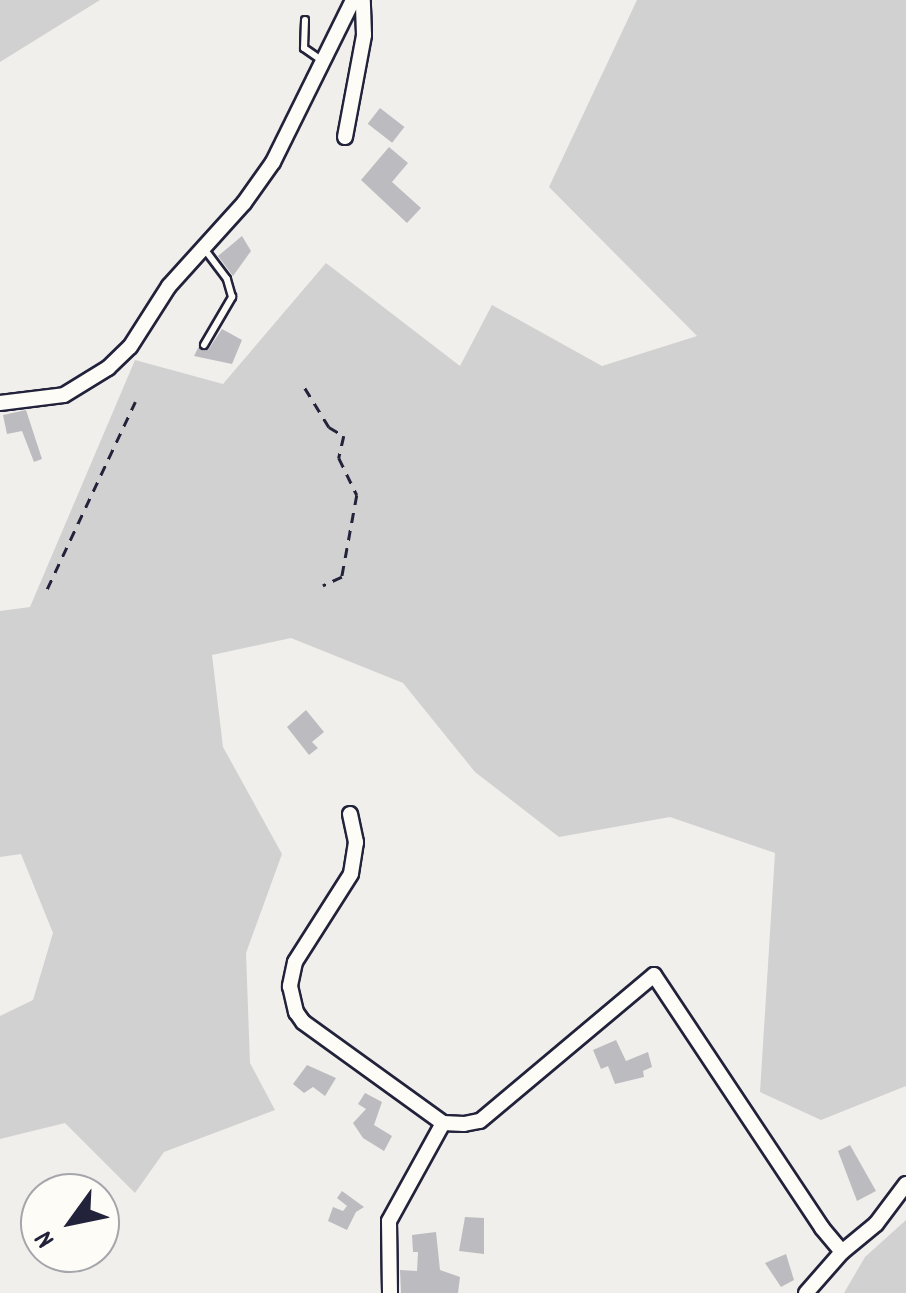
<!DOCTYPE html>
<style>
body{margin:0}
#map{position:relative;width:906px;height:1293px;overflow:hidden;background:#f0efec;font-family:Dekko,sans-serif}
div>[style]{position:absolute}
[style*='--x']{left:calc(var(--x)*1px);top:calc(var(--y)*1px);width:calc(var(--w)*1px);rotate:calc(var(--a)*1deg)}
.green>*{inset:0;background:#d2d1d1}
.building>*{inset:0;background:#bcbcc0;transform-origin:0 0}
.path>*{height:2.5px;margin-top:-1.25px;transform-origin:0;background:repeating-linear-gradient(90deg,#22223b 0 10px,transparent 0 18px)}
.roads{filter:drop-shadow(2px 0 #22223b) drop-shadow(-2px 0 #22223b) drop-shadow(0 2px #22223b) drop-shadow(0 -2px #22223b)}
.lane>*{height:6px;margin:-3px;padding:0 3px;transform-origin:3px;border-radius:3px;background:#fdfcf7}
.street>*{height:14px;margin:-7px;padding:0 7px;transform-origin:7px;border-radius:7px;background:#fdfcf7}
span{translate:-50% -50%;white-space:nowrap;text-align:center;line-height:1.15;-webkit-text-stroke:10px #fdfcf7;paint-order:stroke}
.north{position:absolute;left:20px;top:1173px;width:100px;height:100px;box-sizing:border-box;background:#fdfcf7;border:2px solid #a5a5ac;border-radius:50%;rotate:237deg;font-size:28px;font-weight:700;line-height:40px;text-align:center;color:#22223b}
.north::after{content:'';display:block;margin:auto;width:35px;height:45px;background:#22223b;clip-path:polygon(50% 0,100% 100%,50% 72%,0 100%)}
</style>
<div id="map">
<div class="green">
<div style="clip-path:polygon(0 0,100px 0,0 62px)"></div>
<div style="clip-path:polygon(637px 0,906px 0,906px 1086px,821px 1120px,760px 1092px,775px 853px,670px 817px,559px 837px,475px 772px,403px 683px,291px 638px,212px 655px,223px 747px,282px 854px,246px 953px,250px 1063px,275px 1110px,164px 1152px,135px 1193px,65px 1123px,0 1139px,0 1016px,33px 1000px,53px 933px,21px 854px,0 857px,0 611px,30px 607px,135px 360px,223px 384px,326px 263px,460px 366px,492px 305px,602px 366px,697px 336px,549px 187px)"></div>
<div style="clip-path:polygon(906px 1220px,906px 1293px,844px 1293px,865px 1257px)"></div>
</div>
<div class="building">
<div style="left:380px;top:108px;width:31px;height:20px;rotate:38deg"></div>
<div style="clip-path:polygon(389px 147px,408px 163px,392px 182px,421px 208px,407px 223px,361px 180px)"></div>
<div style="clip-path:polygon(242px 236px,251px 251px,233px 276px,218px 256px)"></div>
<div style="clip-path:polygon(222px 329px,242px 340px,232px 364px,194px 356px,198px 348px,208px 350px)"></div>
<div style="clip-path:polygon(26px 410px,42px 459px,34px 462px,22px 431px,7px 434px,3px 415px)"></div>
<div style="clip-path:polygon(306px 710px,324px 732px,312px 742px,318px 748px,309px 755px,287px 727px)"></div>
<div style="clip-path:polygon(616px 1040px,626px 1061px,648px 1052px,652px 1067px,643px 1071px,644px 1077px,615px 1084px,608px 1066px,601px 1069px,593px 1050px)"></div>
<div style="clip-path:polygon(307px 1065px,336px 1078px,325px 1096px,313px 1087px,304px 1093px,293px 1084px)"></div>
<div style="clip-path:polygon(365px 1093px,382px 1102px,374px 1125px,392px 1136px,384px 1151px,363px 1138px,353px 1123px,366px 1109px,358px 1104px)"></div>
<div style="clip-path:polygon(850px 1145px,876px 1191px,857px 1201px,838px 1151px)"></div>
<div style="clip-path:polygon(342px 1191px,364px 1207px,356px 1212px,347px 1230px,328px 1221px,333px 1207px,343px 1211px,347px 1206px,337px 1198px)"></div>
<div style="clip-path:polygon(465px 1217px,484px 1218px,484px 1254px,459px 1251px)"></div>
<div style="clip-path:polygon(436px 1232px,440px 1270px,460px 1277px,458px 1293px,401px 1293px,400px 1270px,417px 1271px,418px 1252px,413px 1252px,412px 1235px)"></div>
<div style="clip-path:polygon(786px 1254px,794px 1280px,781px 1287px,765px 1263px)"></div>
</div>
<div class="path">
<div style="--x:305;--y:388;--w:46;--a:58.4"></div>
<div style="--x:329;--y:427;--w:17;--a:31"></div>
<div style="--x:344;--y:436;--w:23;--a:103"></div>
<div style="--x:339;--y:458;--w:41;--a:64.1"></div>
<div style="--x:357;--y:495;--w:83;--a:100.4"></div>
<div style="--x:342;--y:577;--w:21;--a:155"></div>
<div style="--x:47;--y:589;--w:207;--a:-64.8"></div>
</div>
<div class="roads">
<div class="lane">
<div style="--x:305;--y:20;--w:28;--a:92"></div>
<div style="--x:304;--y:48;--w:21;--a:35"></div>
<div style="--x:204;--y:345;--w:56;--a:-59.7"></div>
<div style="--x:232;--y:297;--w:19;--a:-106"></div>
<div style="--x:227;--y:279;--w:36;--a:-127"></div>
</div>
<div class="street">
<div style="--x:345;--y:137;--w:104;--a:-79.4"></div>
<div style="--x:364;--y:35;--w:35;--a:-92"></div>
<div style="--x:0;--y:403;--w:64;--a:-7.1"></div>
<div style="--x:64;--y:395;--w:52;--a:-31.5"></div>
<div style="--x:108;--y:368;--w:30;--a:-44"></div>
<div style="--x:130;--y:347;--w:72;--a:-57.4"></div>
<div style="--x:169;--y:286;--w:112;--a:-47.9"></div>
<div style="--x:244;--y:203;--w:50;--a:-54.7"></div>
<div style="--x:273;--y:162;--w:181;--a:-63.7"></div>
<div style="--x:350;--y:814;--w:29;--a:78"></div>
<div style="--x:356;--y:842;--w:32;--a:99"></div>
<div style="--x:351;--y:874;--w:104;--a:122.5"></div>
<div style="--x:295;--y:962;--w:25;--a:102"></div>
<div style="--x:290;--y:986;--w:27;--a:77"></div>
<div style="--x:296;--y:1012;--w:12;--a:55"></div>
<div style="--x:303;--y:1022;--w:173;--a:35.8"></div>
<div style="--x:443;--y:1123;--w:21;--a:3"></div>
<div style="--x:464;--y:1124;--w:16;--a:-11"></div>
<div style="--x:480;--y:1121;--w:227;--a:-40"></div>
<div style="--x:654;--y:975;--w:304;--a:56.4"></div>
<div style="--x:822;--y:1228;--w:31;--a:50"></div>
<div style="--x:390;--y:1293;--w:72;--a:-90.8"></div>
<div style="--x:389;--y:1221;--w:112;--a:-61.1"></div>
<div style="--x:806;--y:1293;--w:55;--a:-48.7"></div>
<div style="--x:842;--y:1252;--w:44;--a:-39.5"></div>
<div style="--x:876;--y:1224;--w:50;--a:-53.1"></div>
</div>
</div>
<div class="north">N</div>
</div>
